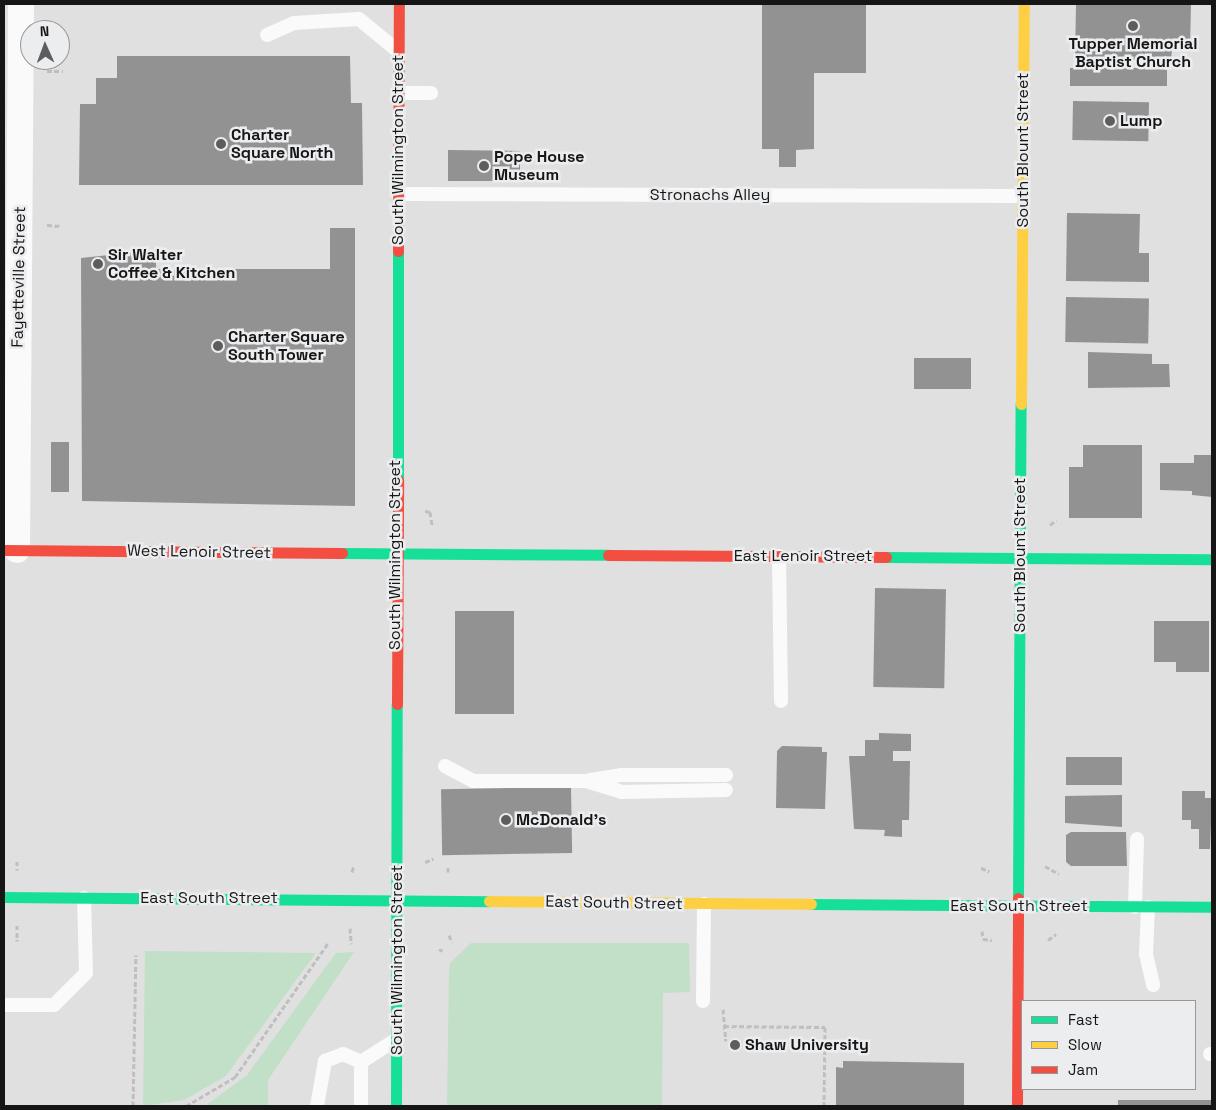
<!DOCTYPE html>
<style>
body{margin:0}
#map{position:relative;width:1216px;height:1110px;overflow:hidden;background:#e0e0e0;font-family:"Space Grotesk",sans-serif}
div>[style]{position:absolute}
[style*='--x']{left:calc(var(--x)*1px);top:calc(var(--y)*1px);width:calc(var(--w)*1px);rotate:calc(var(--a)*1deg)}
.green>*{inset:0;background:#c2dfc8}
.building>*{inset:0;background:#929292;transform-origin:0 0}
.path>*{height:3px;margin-top:-1.5px;transform-origin:0;background:repeating-linear-gradient(90deg,#bfbfc0 0 5px,transparent 0 7.5px)}
.lane>*{height:14px;margin:-7px;padding:0 7px;transform-origin:7px;border-radius:7px;background:#fafafa}
.street>*{height:26px;margin:-13px;padding:0 13px;transform-origin:13px;border-radius:13px;background:#fafafa}
.fast>*{height:11px;margin:-5.5px;padding:0 5.5px;transform-origin:5.5px;border-radius:5.5px;background:#16e098}
.slow>*{height:11px;margin:-5.5px;padding:0 5.5px;transform-origin:5.5px;border-radius:5.5px;background:#ffcf43}
.jam>*{height:11px;margin:-5.5px;padding:0 5.5px;transform-origin:5.5px;border-radius:5.5px;background:#f24e42}
.dots>*{width:14px;height:14px;translate:-50% -50%;box-sizing:border-box;border:2px solid #ecedef;border-radius:50%}
span{translate:-50% -50%;white-space:nowrap;text-align:center;line-height:1.15;-webkit-text-stroke:5px #ecedef;paint-order:stroke}
.poi-label{font-size:16px;color:#161617;font-weight:700}
.left{translate:0 -50%;text-align:left}
.street-label{font-size:16px;color:#161617}
.frame{position:absolute;inset:0;border:5px solid #161617;pointer-events:none}
.legend{position:absolute;left:1021px;top:1000px;width:175px;height:90px;box-sizing:border-box;background:#ecedef;border:1px solid #969799;margin:0;padding:6px 9px;list-style:none;font-size:15px;color:#161617}
.legend li{display:flex;align-items:center;gap:10px;height:25px}
.legend b{width:25px;border:1px solid #969799}
.north{position:absolute;left:20px;top:20px;width:50px;height:50px;box-sizing:border-box;background:#ecedef;border:1px solid #969799;border-radius:50%;rotate:358deg;font-size:14px;font-weight:700;line-height:20px;text-align:center;color:#161617}
.north::after{content:'';display:block;margin:auto;width:18px;height:22px;background:#5d5d5d;clip-path:polygon(50% 0,100% 100%,50% 72%,0 100%)}
</style>
<div id="map">
<div class="green">
<div style="clip-path:polygon(471px 943px,689px 943px,690px 992px,663px 993px,662px 1106px,447px 1106px,449px 973px,450px 963px)"></div>
<div style="clip-path:polygon(145px 951px,316px 953px,226px 1076px,184px 1100px,143px 1106px)"></div>
<div style="clip-path:polygon(354px 952px,268px 1080px,268px 1106px,205px 1106px,247px 1075px,336px 953px)"></div>
</div>
<div class="building">
<div style="clip-path:polygon(762px 4px,866px 4px,866px 73px,814px 73px,814px 149px,796px 150px,796px 167px,779px 167px,779px 149px,762px 149px)"></div>
<div style="clip-path:polygon(1076px 4px,1191px 4px,1190px 49px,1172px 48px,1171px 62px,1091px 57px,1091px 62px,1075px 62px)"></div>
<div style="clip-path:polygon(117px 56px,350px 56px,351px 103px,362px 103px,363px 185px,79px 185px,80px 104px,96px 104px,96px 78px,117px 78px)"></div>
<div style="left:1167px;top:68px;width:18px;height:97px;rotate:90deg"></div>
<div style="left:1073px;top:101px;width:76px;height:39px;rotate:1deg"></div>
<div style="clip-path:polygon(448px 150px,520px 151px,520px 170px,513px 171px,513px 181px,448px 181px)"></div>
<div style="clip-path:polygon(1067px 213px,1140px 214px,1139px 253px,1149px 253px,1149px 282px,1066px 281px)"></div>
<div style="clip-path:polygon(330px 228px,355px 228px,355px 506px,82px 501px,81px 258px,156px 250px,156px 269px,330px 269px)"></div>
<div style="left:1066px;top:297px;width:83px;height:45px;rotate:1deg"></div>
<div style="clip-path:polygon(1088px 352px,1152px 354px,1152px 364px,1169px 364px,1170px 387px,1088px 388px)"></div>
<div style="left:914px;top:358px;width:57px;height:31px"></div>
<div style="left:51px;top:442px;width:18px;height:50px"></div>
<div style="clip-path:polygon(1083px 445px,1142px 445px,1142px 518px,1069px 518px,1069px 467px,1083px 467px)"></div>
<div style="clip-path:polygon(1194px 455px,1212px 455px,1212px 497px,1192px 495px,1192px 491px,1160px 490px,1160px 463px,1194px 463px)"></div>
<div style="left:875px;top:588px;width:71px;height:99px;rotate:1deg"></div>
<div style="left:455px;top:611px;width:59px;height:103px"></div>
<div style="clip-path:polygon(1154px 621px,1209px 621px,1209px 672px,1176px 672px,1176px 662px,1154px 662px)"></div>
<div style="clip-path:polygon(879px 733px,911px 734px,911px 751px,893px 751px,893px 761px,910px 761px,909px 820px,902px 820px,902px 837px,884px 836px,885px 830px,854px 829px,849px 756px,865px 756px,865px 740px,879px 740px)"></div>
<div style="clip-path:polygon(782px 746px,822px 747px,822px 752px,827px 752px,825px 809px,776px 808px,777px 751px)"></div>
<div style="left:1066px;top:757px;width:56px;height:28px"></div>
<div style="left:571px;top:787px;width:66px;height:130px;rotate:89deg"></div>
<div style="clip-path:polygon(1182px 791px,1205px 791px,1205px 798px,1212px 798px,1210px 849px,1199px 849px,1199px 829px,1191px 829px,1191px 820px,1182px 820px)"></div>
<div style="clip-path:polygon(1122px 795px,1122px 827px,1065px 823px,1065px 796px)"></div>
<div style="clip-path:polygon(1071px 832px,1126px 832px,1127px 866px,1071px 866px,1066px 862px,1066px 835px)"></div>
<div style="clip-path:polygon(843px 1061px,964px 1063px,964px 1106px,836px 1106px,836px 1067px,843px 1068px)"></div>
<div style="left:1118px;top:1100px;width:94px;height:6px"></div>
</div>
<div class="path">
<div style="--x:47;--y:71;--w:16;--a:0"></div>
<div style="--x:47;--y:225;--w:14;--a:4"></div>
<div style="--x:425;--y:511;--w:5;--a:11"></div>
<div style="--x:430;--y:512;--w:13;--a:81"></div>
<div style="--x:1050;--y:525;--w:8;--a:-40"></div>
<div style="--x:17;--y:861;--w:9;--a:90"></div>
<div style="--x:425;--y:862;--w:9;--a:-21"></div>
<div style="--x:1045;--y:866;--w:16;--a:30"></div>
<div style="--x:981;--y:868;--w:9;--a:21"></div>
<div style="--x:352;--y:872;--w:7;--a:-74"></div>
<div style="--x:448;--y:872;--w:7;--a:-90"></div>
<div style="--x:17;--y:925;--w:16;--a:90"></div>
<div style="--x:350;--y:928;--w:16;--a:86"></div>
<div style="--x:982;--y:931;--w:8;--a:83"></div>
<div style="--x:983;--y:939;--w:9;--a:6"></div>
<div style="--x:449;--y:935;--w:8;--a:67"></div>
<div style="--x:1048;--y:940;--w:10;--a:-37"></div>
<div style="--x:439;--y:949;--w:4;--a:27"></div>
<div style="--x:723;--y:1009;--w:32;--a:85"></div>
<div style="--x:724;--y:1026;--w:101;--a:0.6"></div>
<div style="--x:825;--y:1027;--w:79;--a:90.7"></div>
<div style="--x:133;--y:1106;--w:151;--a:-88.9"></div>
<div style="--x:186;--y:1106;--w:57;--a:-30.6"></div>
<div style="--x:235;--y:1077;--w:163;--a:-55.2"></div>
</div>
<div class="lane">
<div style="--x:267;--y:35;--w:30;--a:-24"></div>
<div style="--x:294;--y:23;--w:65;--a:-3.5"></div>
<div style="--x:359;--y:19;--w:50;--a:39.4"></div>
<div style="--x:398;--y:93;--w:33;--a:0"></div>
<div style="--x:398;--y:194;--w:624;--a:0.18"></div>
<div style="--x:779;--y:556;--w:145;--a:89.2"></div>
<div style="--x:445;--y:766;--w:32;--a:28"></div>
<div style="--x:473;--y:781;--w:113;--a:0"></div>
<div style="--x:586;--y:781;--w:37;--a:17"></div>
<div style="--x:621;--y:792;--w:105;--a:-1.1"></div>
<div style="--x:590;--y:780;--w:31;--a:-9"></div>
<div style="--x:621;--y:775;--w:105;--a:0"></div>
<div style="--x:1135;--y:907;--w:68;--a:-88.3"></div>
<div style="--x:1148;--y:907;--w:47;--a:92.4"></div>
<div style="--x:1146;--y:954;--w:32;--a:77"></div>
<div style="--x:703;--y:1001;--w:97;--a:-89.4"></div>
<div style="--x:4;--y:1005;--w:50;--a:0"></div>
<div style="--x:54;--y:1005;--w:45;--a:-45"></div>
<div style="--x:86;--y:973;--w:75;--a:-91.5"></div>
<div style="--x:1210;--y:1054;--w:2;--a:0"></div>
<div style="--x:317;--y:1106;--w:46;--a:-79.9"></div>
<div style="--x:325;--y:1061;--w:19;--a:-21"></div>
<div style="--x:343;--y:1054;--w:20;--a:24"></div>
<div style="--x:361;--y:1106;--w:44;--a:-90"></div>
<div style="--x:361;--y:1062;--w:43;--a:-32.6"></div>
</div>
<div class="street">
<div style="--x:17;--y:550;--w:546;--a:-89.58"></div>
</div>
<div class="fast">
<div style="--x:398;--y:480;--w:229;--a:-90"></div>
<div style="--x:342;--y:553;--w:266;--a:0.4"></div>
<div style="--x:886;--y:557;--w:326;--a:0.4"></div>
<div style="--x:4;--y:897;--w:485;--a:0.5"></div>
<div style="--x:1018;--y:898;--w:494;--a:-89.7"></div>
<div style="--x:811;--y:904;--w:401;--a:0.4"></div>
<div style="--x:396;--y:1106;--w:402;--a:-89.9"></div>
</div>
<div class="slow">
<div style="--x:1021;--y:404;--w:400;--a:-89.6"></div>
<div style="--x:489;--y:901;--w:322;--a:0.5"></div>
</div>
<div class="jam">
<div style="--x:398;--y:251;--w:247;--a:-89.8"></div>
<div style="--x:4;--y:550;--w:338;--a:0.5"></div>
<div style="--x:608;--y:555;--w:278;--a:0.4"></div>
<div style="--x:397;--y:704;--w:224;--a:-89.7"></div>
<div style="--x:1017;--y:1106;--w:208;--a:-89.7"></div>
</div>
<div class="dots">
<div style="left:1133px;top:26px;background:#5d5d5d"></div>
<div style="left:1110px;top:121px;background:#5d5d5d"></div>
<div style="left:221px;top:144px;background:#5d5d5d"></div>
<div style="left:484px;top:166px;background:#5d5d5d"></div>
<div style="left:98px;top:264px;background:#5d5d5d"></div>
<div style="left:218px;top:346px;background:#5d5d5d"></div>
<div style="left:506px;top:820px;background:#5d5d5d"></div>
<div style="left:735px;top:1045px;background:#5d5d5d"></div>
</div>
<div class="poi-label">
<span style="left:1133px;top:53px">Tupper Memorial<br>Baptist Church</span>
<span class="left" style="left:1120px;top:121px">Lump</span>
<span class="left" style="left:231px;top:144px">Charter<br>Square North</span>
<span class="left" style="left:494px;top:166px">Pope House<br>Museum</span>
<span class="left" style="left:108px;top:264px">Sir Walter<br>Coffee &amp; Kitchen</span>
<span class="left" style="left:228px;top:346px">Charter Square<br>South Tower</span>
<span class="left" style="left:516px;top:820px">McDonald's</span>
<span class="left" style="left:745px;top:1045px">Shaw University</span>
</div>
<div class="street-label">
<span style="left:398px;top:150px;rotate:-90deg">South Wilmington Street</span>
<span style="left:1023px;top:150px;rotate:-90deg">South Blount Street</span>
<span style="left:710px;top:195px">Stronachs Alley</span>
<span style="left:19px;top:277px;rotate:-89deg">Fayetteville Street</span>
<span style="left:199px;top:552px;rotate:1deg">West Lenoir Street</span>
<span style="left:395px;top:555px;rotate:-90deg">South Wilmington Street</span>
<span style="left:1020px;top:555px;rotate:-90deg">South Blount Street</span>
<span style="left:803px;top:556px">East Lenoir Street</span>
<span style="left:209px;top:898px">East South Street</span>
<span style="left:614px;top:903px;rotate:1deg">East South Street</span>
<span style="left:1019px;top:906px">East South Street</span>
<span style="left:397px;top:960px;rotate:-90deg">South Wilmington Street</span>
</div>
<div class="frame"></div>
<ul class="legend">
<li><b style="height:6px;background:#16e098"></b>Fast</li>
<li><b style="height:6px;background:#ffcf43"></b>Slow</li>
<li><b style="height:6px;background:#f24e42"></b>Jam</li>
</ul>
<div class="north">N</div>
</div>
